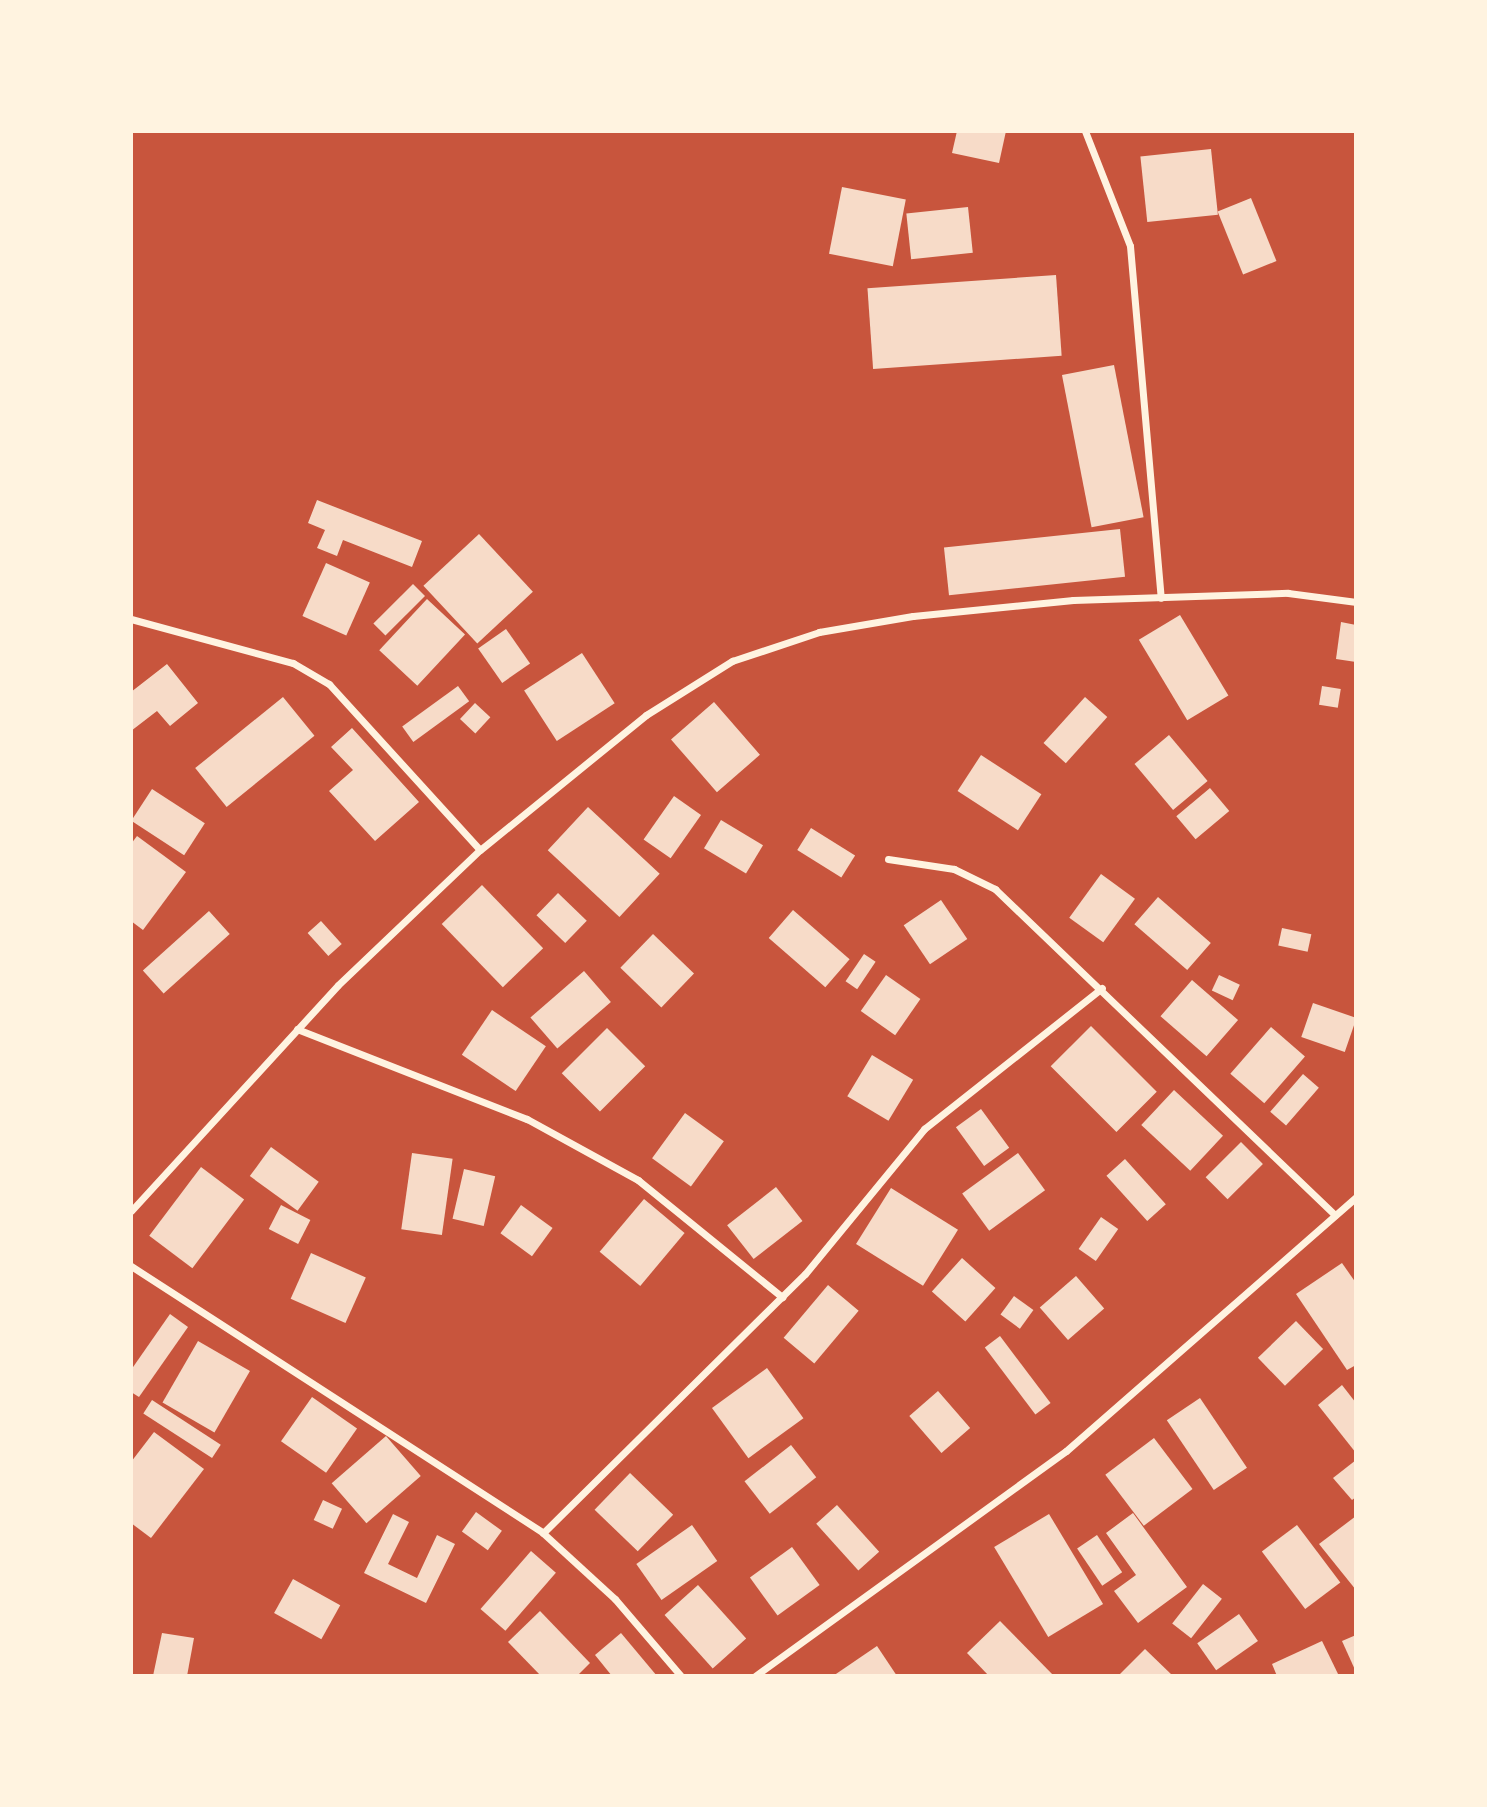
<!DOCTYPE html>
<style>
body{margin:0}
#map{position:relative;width:1487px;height:1807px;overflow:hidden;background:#c8553d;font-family:"Public Sans",sans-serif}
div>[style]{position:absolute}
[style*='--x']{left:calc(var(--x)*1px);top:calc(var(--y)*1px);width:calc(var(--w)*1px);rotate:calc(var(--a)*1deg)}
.building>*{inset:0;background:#f7dbc8;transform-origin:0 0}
.minor>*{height:7px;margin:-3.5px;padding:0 3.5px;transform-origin:3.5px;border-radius:3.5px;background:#fff3e0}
span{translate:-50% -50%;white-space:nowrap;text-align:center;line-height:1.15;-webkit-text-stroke:5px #fff3e0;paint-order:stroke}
.frame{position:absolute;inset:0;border:133px solid #fff3e0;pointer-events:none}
</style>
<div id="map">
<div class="building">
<div style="clip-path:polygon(957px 131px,1006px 131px,999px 163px,952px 153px)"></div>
<div style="left:1211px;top:149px;width:66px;height:71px;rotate:84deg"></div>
<div style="left:842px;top:187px;width:65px;height:68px;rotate:11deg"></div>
<div style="left:1251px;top:198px;width:68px;height:36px;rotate:68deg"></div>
<div style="left:968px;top:207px;width:46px;height:62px;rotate:84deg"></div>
<div style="left:1056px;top:275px;width:81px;height:189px;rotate:86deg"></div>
<div style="left:1114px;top:365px;width:155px;height:53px;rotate:79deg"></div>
<div style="clip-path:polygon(317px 500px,422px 541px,412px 567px,343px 540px,337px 556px,317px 548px,325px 530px,308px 523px)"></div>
<div style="left:1120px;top:529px;width:48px;height:177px;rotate:84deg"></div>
<div style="left:479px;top:534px;width:79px;height:76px;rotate:47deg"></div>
<div style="left:326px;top:563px;width:48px;height:58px;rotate:24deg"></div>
<div style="left:413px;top:584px;width:17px;height:56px;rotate:45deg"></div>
<div style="left:427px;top:599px;width:52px;height:70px;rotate:43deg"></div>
<div style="left:1180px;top:615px;width:94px;height:48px;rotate:59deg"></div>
<div style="clip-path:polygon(1341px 622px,1356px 625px,1356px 662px,1336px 659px)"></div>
<div style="left:506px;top:629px;width:42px;height:34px;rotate:55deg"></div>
<div style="left:582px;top:653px;width:60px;height:69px;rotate:57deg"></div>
<div style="clip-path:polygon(167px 664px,198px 703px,170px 726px,157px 711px,131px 731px,131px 692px)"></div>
<div style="left:458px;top:686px;width:19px;height:69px;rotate:54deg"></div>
<div style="left:1322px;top:686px;width:19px;height:19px;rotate:9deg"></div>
<div style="left:283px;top:697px;width:50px;height:113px;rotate:51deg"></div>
<div style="left:1085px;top:697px;width:30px;height:62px;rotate:42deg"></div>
<div style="left:714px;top:702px;width:70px;height:57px;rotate:49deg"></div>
<div style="left:475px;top:703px;width:21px;height:22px;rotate:43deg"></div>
<div style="clip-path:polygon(352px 728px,419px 802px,375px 841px,329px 791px,353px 770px,331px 747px)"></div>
<div style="left:1169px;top:735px;width:60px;height:45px;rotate:50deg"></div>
<div style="left:981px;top:755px;width:72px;height:43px;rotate:33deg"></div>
<div style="left:1210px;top:788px;width:30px;height:44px;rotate:50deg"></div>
<div style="left:152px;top:789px;width:63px;height:38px;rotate:33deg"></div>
<div style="left:674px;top:796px;width:33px;height:53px;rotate:35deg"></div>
<div style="left:588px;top:807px;width:98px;height:59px;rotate:43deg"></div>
<div style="left:721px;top:820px;width:49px;height:33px;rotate:31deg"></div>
<div style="left:811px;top:828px;width:52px;height:26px;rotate:32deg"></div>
<div style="clip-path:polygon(137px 836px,186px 872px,143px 930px,131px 921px,131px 844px)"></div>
<div style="left:1101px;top:874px;width:42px;height:54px;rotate:36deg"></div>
<div style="left:482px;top:885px;width:88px;height:56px;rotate:46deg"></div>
<div style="left:558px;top:893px;width:40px;height:31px;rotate:44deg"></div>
<div style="left:1158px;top:897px;width:70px;height:36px;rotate:41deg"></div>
<div style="left:941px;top:900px;width:47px;height:45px;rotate:56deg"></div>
<div style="left:793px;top:910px;width:75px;height:37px;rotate:41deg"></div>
<div style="left:209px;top:911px;width:31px;height:89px;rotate:48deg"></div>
<div style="left:321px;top:921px;width:31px;height:18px;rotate:48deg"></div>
<div style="left:1282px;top:928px;width:30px;height:18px;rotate:12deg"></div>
<div style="left:653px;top:934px;width:57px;height:47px;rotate:44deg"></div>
<div style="left:864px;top:954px;width:14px;height:33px;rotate:34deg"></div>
<div style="left:584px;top:971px;width:41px;height:71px;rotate:49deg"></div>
<div style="left:886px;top:975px;width:42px;height:44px;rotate:35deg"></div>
<div style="left:1219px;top:975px;width:23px;height:17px;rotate:25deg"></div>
<div style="left:1192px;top:980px;width:61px;height:48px;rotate:41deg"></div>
<div style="left:1313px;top:1003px;width:46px;height:36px;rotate:19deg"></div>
<div style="left:492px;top:1010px;width:65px;height:54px;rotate:34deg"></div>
<div style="left:1091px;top:1026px;width:93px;height:57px;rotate:45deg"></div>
<div style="left:1271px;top:1027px;width:45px;height:62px;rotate:41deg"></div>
<div style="left:607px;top:1028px;width:54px;height:64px;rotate:45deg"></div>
<div style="left:872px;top:1055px;width:48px;height:48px;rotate:31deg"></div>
<div style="left:1303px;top:1074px;width:21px;height:50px;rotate:41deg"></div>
<div style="left:1174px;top:1090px;width:67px;height:48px;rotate:43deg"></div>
<div style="left:981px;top:1109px;width:48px;height:31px;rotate:54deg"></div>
<div style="left:685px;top:1113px;width:48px;height:56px;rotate:36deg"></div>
<div style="left:1241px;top:1142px;width:31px;height:50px;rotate:45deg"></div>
<div style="left:271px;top:1147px;width:59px;height:36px;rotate:36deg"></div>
<div style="left:412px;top:1153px;width:41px;height:77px;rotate:8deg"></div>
<div style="left:1018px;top:1153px;width:46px;height:69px;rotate:54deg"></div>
<div style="left:1125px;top:1159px;width:61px;height:25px;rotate:48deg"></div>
<div style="left:201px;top:1167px;width:54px;height:86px;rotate:37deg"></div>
<div style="left:464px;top:1169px;width:32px;height:51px;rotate:13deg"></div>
<div style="left:776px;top:1187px;width:43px;height:62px;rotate:52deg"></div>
<div style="left:891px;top:1188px;width:79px;height:66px;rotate:32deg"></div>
<div style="left:644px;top:1199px;width:53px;height:69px;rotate:40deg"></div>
<div style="left:281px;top:1205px;width:33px;height:27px;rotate:27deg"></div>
<div style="left:521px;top:1205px;width:39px;height:35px;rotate:36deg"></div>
<div style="left:1101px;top:1217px;width:21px;height:39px;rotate:35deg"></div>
<div style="left:311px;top:1253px;width:60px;height:50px;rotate:24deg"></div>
<div style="left:962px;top:1258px;width:45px;height:45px;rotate:42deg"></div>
<div style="clip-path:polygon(1342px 1263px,1356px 1283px,1356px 1365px,1347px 1370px,1296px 1294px)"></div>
<div style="left:1076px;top:1276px;width:43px;height:48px;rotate:49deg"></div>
<div style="left:828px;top:1285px;width:40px;height:69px;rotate:40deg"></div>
<div style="left:1014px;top:1296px;width:24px;height:23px;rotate:36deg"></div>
<div style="clip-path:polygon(170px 1314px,188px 1327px,139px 1397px,131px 1392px,131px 1370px)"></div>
<div style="left:1296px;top:1321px;width:39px;height:53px;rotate:46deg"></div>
<div style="left:1000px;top:1336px;width:84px;height:19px;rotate:53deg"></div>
<div style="left:198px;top:1341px;width:60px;height:71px;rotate:30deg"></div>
<div style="left:767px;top:1368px;width:62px;height:68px;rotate:54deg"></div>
<div style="clip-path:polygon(1342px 1385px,1356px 1403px,1356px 1453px,1318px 1405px)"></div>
<div style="left:938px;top:1391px;width:49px;height:38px;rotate:49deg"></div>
<div style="left:312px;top:1397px;width:55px;height:54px;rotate:35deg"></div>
<div style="left:1200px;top:1398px;width:84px;height:40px;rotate:56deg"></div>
<div style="left:152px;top:1400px;width:82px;height:16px;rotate:33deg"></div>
<div style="clip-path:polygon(154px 1432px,204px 1469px,151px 1538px,131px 1523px,131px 1462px)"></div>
<div style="left:386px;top:1436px;width:53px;height:72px;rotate:49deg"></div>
<div style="left:1154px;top:1438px;width:64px;height:61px;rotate:53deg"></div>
<div style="left:791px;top:1445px;width:41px;height:59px;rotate:52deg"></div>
<div style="clip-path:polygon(1356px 1460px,1356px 1497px,1352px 1500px,1333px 1478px)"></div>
<div style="left:630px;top:1473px;width:60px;height:51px;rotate:44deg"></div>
<div style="left:323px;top:1500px;width:21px;height:22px;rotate:25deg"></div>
<div style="left:837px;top:1505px;width:63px;height:28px;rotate:48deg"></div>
<div style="left:476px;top:1512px;width:32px;height:24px;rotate:36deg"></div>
<div style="clip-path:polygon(1133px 1513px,1187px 1587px,1138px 1623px,1114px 1591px,1136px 1575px,1106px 1533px)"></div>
<div style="clip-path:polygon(393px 1514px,409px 1522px,388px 1564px,417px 1578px,437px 1535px,455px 1544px,426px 1603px,364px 1573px)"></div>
<div style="left:1049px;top:1514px;width:105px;height:64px;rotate:59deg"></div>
<div style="clip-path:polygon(1356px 1516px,1356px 1590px,1319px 1544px)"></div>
<div style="left:692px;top:1525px;width:44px;height:68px;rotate:55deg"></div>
<div style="left:1297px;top:1525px;width:72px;height:44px;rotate:53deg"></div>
<div style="left:1097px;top:1535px;width:45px;height:24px;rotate:56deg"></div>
<div style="left:792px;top:1547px;width:47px;height:52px;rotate:54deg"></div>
<div style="left:531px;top:1551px;width:33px;height:77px;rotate:41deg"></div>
<div style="left:293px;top:1579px;width:54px;height:39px;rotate:29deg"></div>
<div style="left:1203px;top:1584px;width:24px;height:50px;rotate:38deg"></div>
<div style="left:698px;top:1585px;width:72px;height:45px;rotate:48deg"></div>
<div style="clip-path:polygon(540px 1611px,590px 1663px,577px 1676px,541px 1676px,508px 1642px)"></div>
<div style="left:1239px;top:1614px;width:33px;height:51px;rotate:55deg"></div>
<div style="clip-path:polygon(1000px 1621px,1054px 1676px,989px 1676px,967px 1653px)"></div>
<div style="clip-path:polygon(162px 1633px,194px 1638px,187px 1676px,153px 1676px)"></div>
<div style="clip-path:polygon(621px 1633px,657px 1676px,612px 1676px,595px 1655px)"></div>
<div style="clip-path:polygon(1356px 1635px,1356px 1672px,1342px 1641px)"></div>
<div style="clip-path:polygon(1322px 1641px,1339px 1676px,1277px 1676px,1272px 1664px)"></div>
<div style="clip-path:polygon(877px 1646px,897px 1676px,833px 1676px)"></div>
<div style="clip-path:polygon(1145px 1649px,1173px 1676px,1118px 1676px)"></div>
</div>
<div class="minor">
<div style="--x:1085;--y:131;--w:123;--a:68.6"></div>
<div style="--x:1130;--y:246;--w:353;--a:85"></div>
<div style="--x:131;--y:619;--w:168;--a:15.2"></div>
<div style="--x:293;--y:663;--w:42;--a:30.3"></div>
<div style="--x:329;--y:684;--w:224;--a:47.7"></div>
<div style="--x:888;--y:859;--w:67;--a:8.6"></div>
<div style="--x:954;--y:869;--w:46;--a:26"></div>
<div style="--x:995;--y:889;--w:471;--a:43.8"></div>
<div style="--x:297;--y:1029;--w:247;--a:21.4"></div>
<div style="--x:527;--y:1119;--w:127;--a:28.8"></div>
<div style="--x:638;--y:1180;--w:186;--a:39.1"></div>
<div style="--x:131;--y:1211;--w:306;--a:-47.5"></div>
<div style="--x:338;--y:985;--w:196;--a:-43.6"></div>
<div style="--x:480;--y:850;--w:214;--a:-39.1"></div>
<div style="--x:646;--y:715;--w:102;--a:-32.1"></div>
<div style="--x:732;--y:661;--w:92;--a:-18.4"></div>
<div style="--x:819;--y:632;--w:95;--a:-9.7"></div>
<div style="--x:913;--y:616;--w:161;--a:-5.7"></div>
<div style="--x:1073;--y:600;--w:215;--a:-1.9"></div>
<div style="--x:1288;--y:593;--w:69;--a:7.5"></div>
<div style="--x:131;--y:1266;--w:491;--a:32.9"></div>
<div style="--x:543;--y:1533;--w:98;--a:42.5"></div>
<div style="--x:615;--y:1599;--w:101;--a:49.4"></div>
<div style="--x:543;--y:1533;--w:368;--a:-44.7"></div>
<div style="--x:805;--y:1274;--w:188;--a:-50.6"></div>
<div style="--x:924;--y:1129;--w:227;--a:-38.4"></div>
<div style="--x:755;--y:1676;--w:384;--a:-35.9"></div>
<div style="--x:1066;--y:1451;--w:386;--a:-41.2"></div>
</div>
<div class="frame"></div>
</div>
